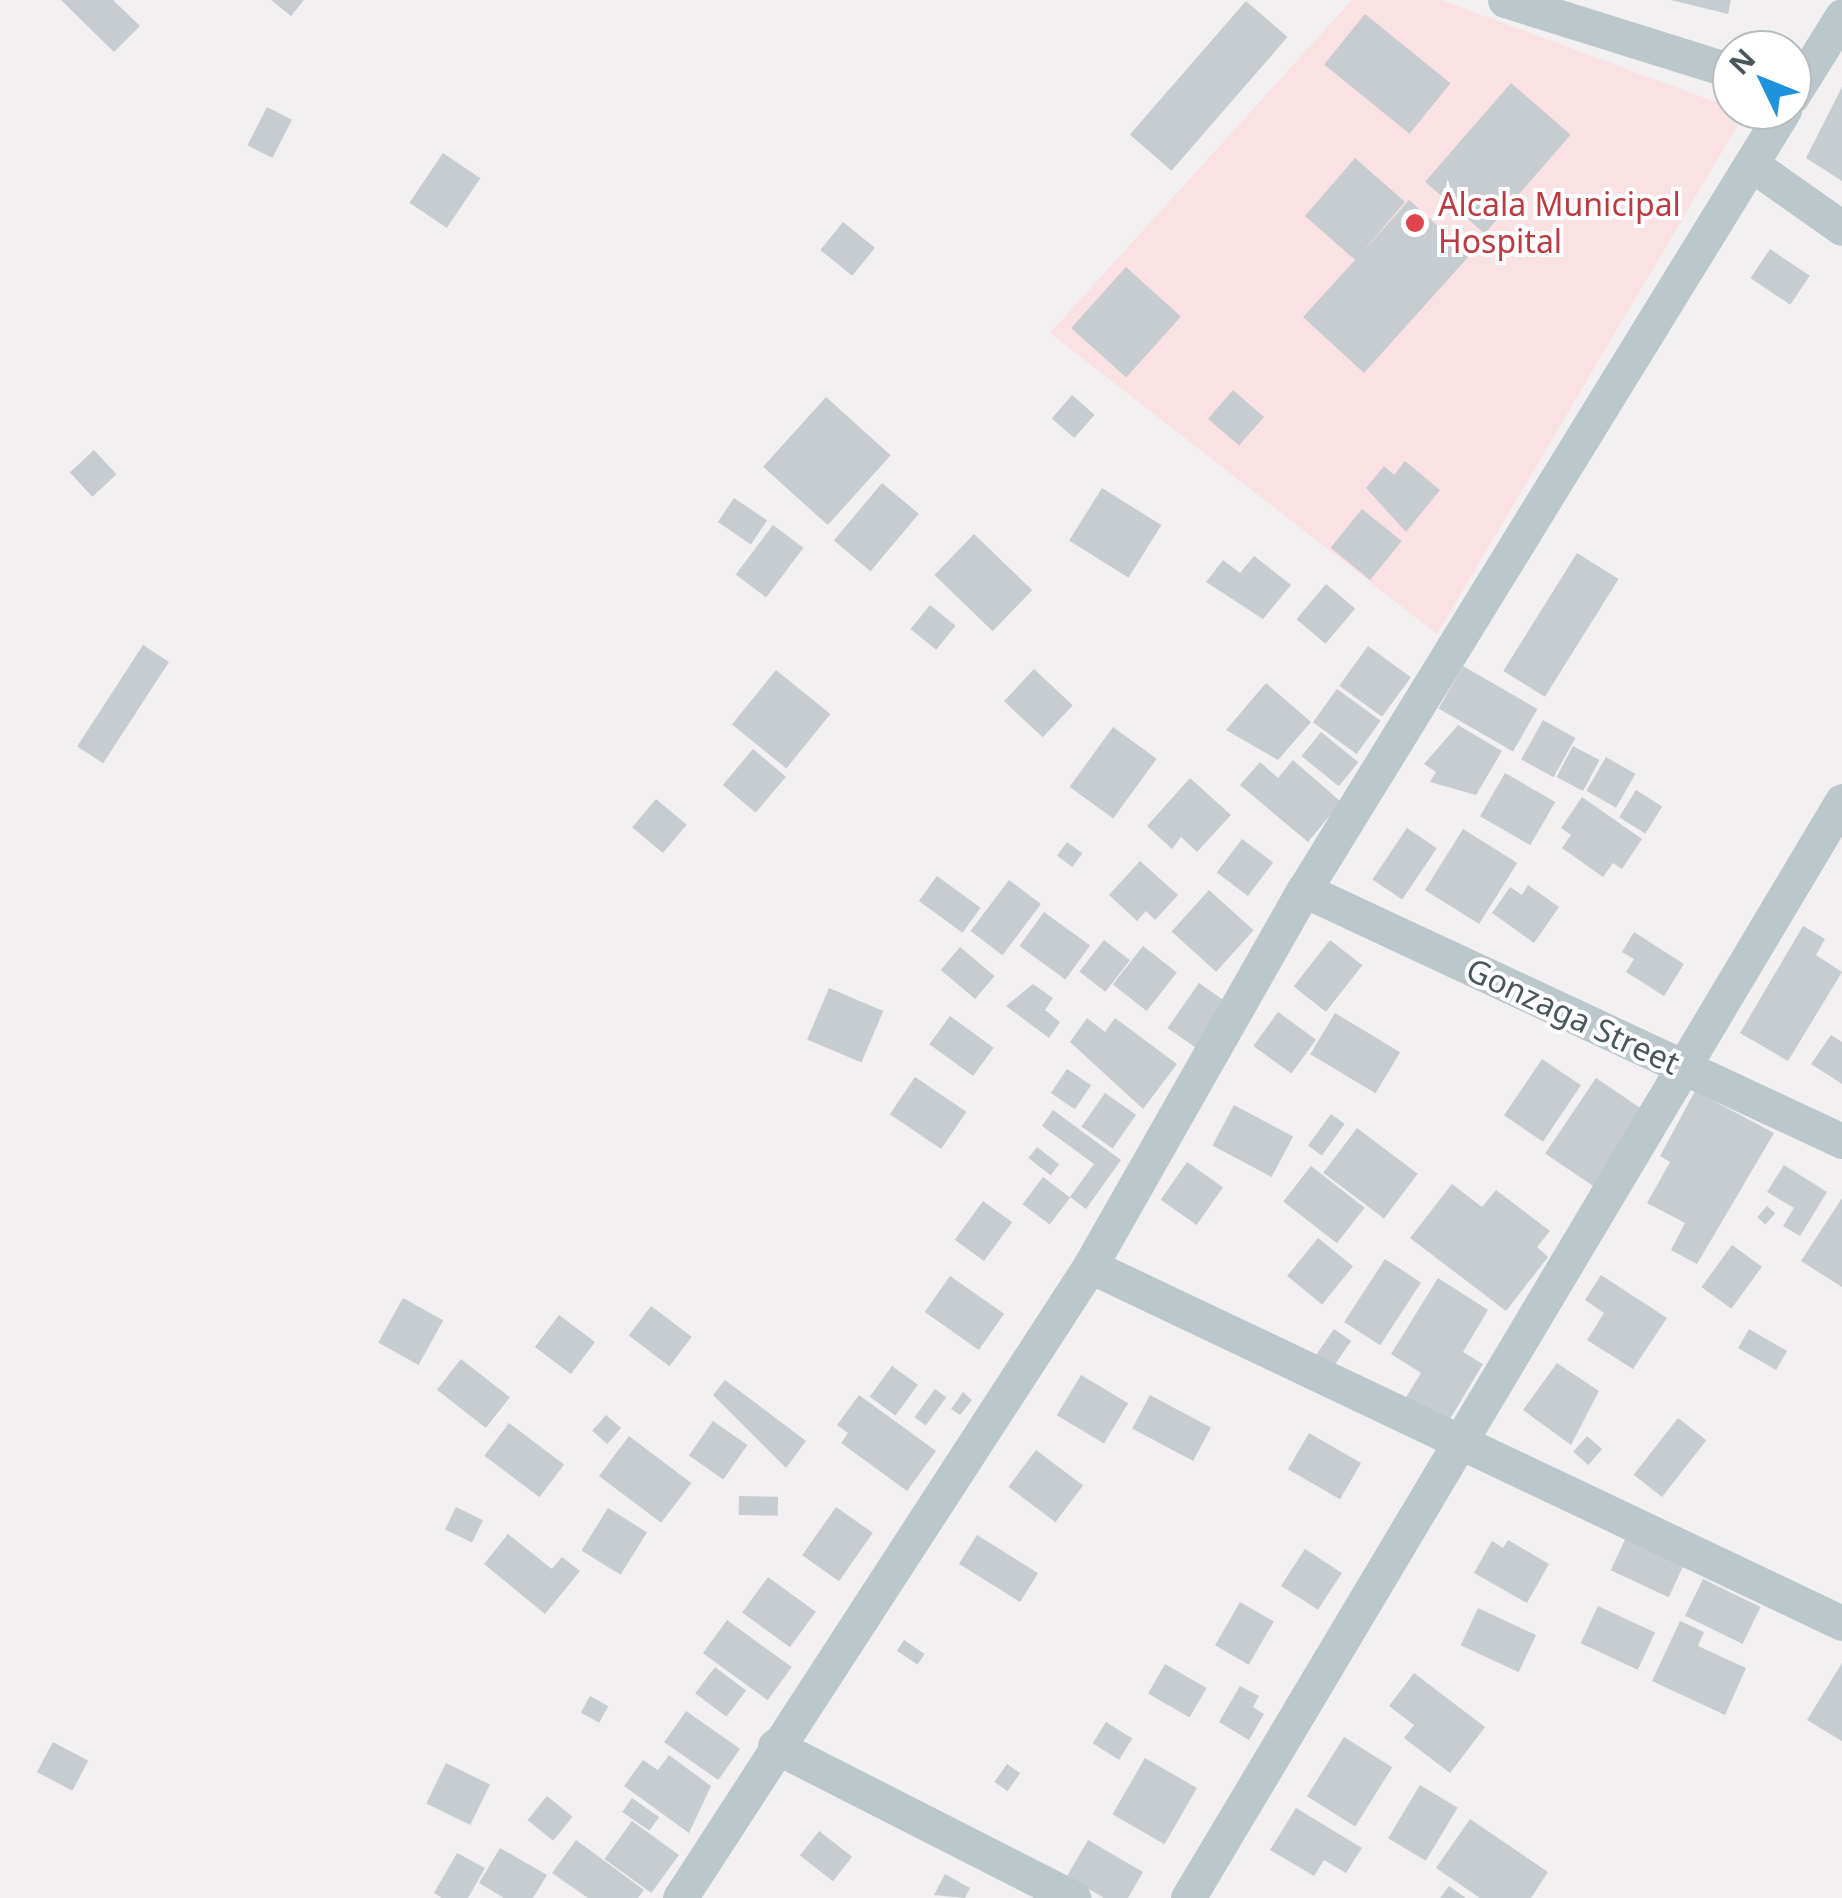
<!DOCTYPE html>
<style>
body{margin:0}
#map{position:relative;width:1842px;height:1898px;overflow:hidden;background:#f3f0f1;font-family:"Noto Sans",sans-serif}
div>[style]{position:absolute}
[style*='--x']{left:calc(var(--x)*1px);top:calc(var(--y)*1px);width:calc(var(--w)*1px);rotate:calc(var(--a)*1deg)}
.medical>*{inset:0;background:#fae2e4}
.building>*{inset:0;background:#c7ccd0;transform-origin:0 0}
.minor>*{height:35px;margin:-17.5px;padding:0 17.5px;transform-origin:17.5px;border-radius:17.5px;background:#bcc7cc}
.dots>*{width:28px;height:28px;translate:-50% -50%;box-sizing:border-box;border:5px solid #fff;border-radius:50%}
span{translate:-50% -50%;white-space:nowrap;text-align:center;line-height:1.15;-webkit-text-stroke:8px #fff;paint-order:stroke}
.health-label{font-size:32px;color:#be3a42}
.left{translate:0 -50%;text-align:left}
.street-label{font-size:32px;color:#49575d}
.north{position:absolute;left:1712px;top:30px;width:100px;height:100px;box-sizing:border-box;background:#fff;border:2px solid #b6bcbe;border-radius:50%;rotate:313deg;font-size:28px;font-weight:700;line-height:40px;text-align:center;color:#49575d}
.north::after{content:'';display:block;margin:auto;width:35px;height:45px;background:#1f92de;clip-path:polygon(50% 0,100% 100%,50% 72%,0 100%)}
</style>
<div id="map">
<div class="medical">
<div style="clip-path:polygon(1352px 0,1441px 0,1745px 113px,1437px 634px,1050px 333px)"></div>
</div>
<div class="building">
<div style="clip-path:polygon(61px 0,113px 0,140px 26px,114px 52px)"></div>
<div style="clip-path:polygon(271px 0,304px 0,291px 16px)"></div>
<div style="clip-path:polygon(1671px 0,1731px 0,1728px 14px)"></div>
<div style="left:1246px;top:1px;width:55px;height:177px;rotate:41deg"></div>
<div style="left:1365px;top:14px;width:110px;height:65px;rotate:39deg"></div>
<div style="left:1511px;top:83px;width:79px;height:131px;rotate:41deg"></div>
<div style="clip-path:polygon(1842px 87px,1842px 181px,1806px 158px)"></div>
<div style="left:267px;top:107px;width:28px;height:43px;rotate:27deg"></div>
<div style="left:443px;top:153px;width:45px;height:60px;rotate:34deg"></div>
<div style="clip-path:polygon(1355px 158px,1405px 202px,1359px 256px,1409px 200px,1470px 255px,1364px 373px,1303px 317px,1355px 260px,1305px 216px)"></div>
<div style="left:843px;top:222px;width:41px;height:36px;rotate:39deg"></div>
<div style="left:1770px;top:249px;width:48px;height:35px;rotate:34deg"></div>
<div style="left:1126px;top:267px;width:74px;height:82px;rotate:42deg"></div>
<div style="left:1233px;top:390px;width:41px;height:38px;rotate:41deg"></div>
<div style="left:1072px;top:395px;width:30px;height:31px;rotate:41deg"></div>
<div style="left:826px;top:397px;width:87px;height:94px;rotate:42deg"></div>
<div style="left:94px;top:450px;width:33px;height:33px;rotate:47deg"></div>
<div style="clip-path:polygon(1405px 461px,1440px 490px,1406px 532px,1366px 488px,1384px 466px,1394px 475px)"></div>
<div style="left:882px;top:483px;width:48px;height:75px;rotate:40deg"></div>
<div style="left:1102px;top:488px;width:70px;height:62px;rotate:32deg"></div>
<div style="left:734px;top:498px;width:40px;height:29px;rotate:34deg"></div>
<div style="left:1362px;top:509px;width:51px;height:50px;rotate:39deg"></div>
<div style="left:773px;top:525px;width:38px;height:62px;rotate:37deg"></div>
<div style="left:974px;top:534px;width:81px;height:57px;rotate:44deg"></div>
<div style="left:1577px;top:553px;width:49px;height:139px;rotate:32deg"></div>
<div style="clip-path:polygon(1254px 556px,1291px 585px,1263px 619px,1206px 582px,1223px 560px,1240px 573px)"></div>
<div style="left:1326px;top:584px;width:38px;height:46px;rotate:40deg"></div>
<div style="left:930px;top:605px;width:33px;height:31px;rotate:39deg"></div>
<div style="left:143px;top:645px;width:31px;height:121px;rotate:33deg"></div>
<div style="left:1368px;top:646px;width:53px;height:49px;rotate:36deg"></div>
<div style="left:1463px;top:666px;width:86px;height:49px;rotate:30deg"></div>
<div style="left:1034px;top:669px;width:53px;height:44px;rotate:43deg"></div>
<div style="left:776px;top:670px;width:70px;height:70px;rotate:39deg"></div>
<div style="clip-path:polygon(1266px 683px,1311px 722px,1278px 760px,1226px 730px)"></div>
<div style="left:1337px;top:689px;width:54px;height:41px;rotate:36deg"></div>
<div style="left:1543px;top:720px;width:37px;height:45px;rotate:29deg"></div>
<div style="clip-path:polygon(1458px 725px,1502px 751px,1476px 795px,1430px 782px,1436px 772px,1424px 764px)"></div>
<div style="left:1113px;top:727px;width:54px;height:74px;rotate:36deg"></div>
<div style="left:1321px;top:732px;width:48px;height:31px;rotate:39deg"></div>
<div style="left:1573px;top:746px;width:30px;height:35px;rotate:28deg"></div>
<div style="left:753px;top:749px;width:43px;height:47px;rotate:40deg"></div>
<div style="left:1606px;top:757px;width:34px;height:39px;rotate:30deg"></div>
<div style="clip-path:polygon(1293px 760px,1341px 802px,1308px 842px,1240px 785px,1260px 762px,1278px 778px)"></div>
<div style="left:1505px;top:773px;width:58px;height:50px;rotate:30deg"></div>
<div style="clip-path:polygon(1190px 778px,1231px 815px,1197px 852px,1181px 837px,1172px 849px,1147px 826px)"></div>
<div style="left:1636px;top:790px;width:31px;height:32px;rotate:32deg"></div>
<div style="clip-path:polygon(1582px 797px,1642px 839px,1622px 869px,1613px 863px,1603px 877px,1562px 848px,1571px 835px,1561px 828px)"></div>
<div style="left:656px;top:799px;width:40px;height:37px;rotate:40deg"></div>
<div style="left:1407px;top:828px;width:36px;height:62px;rotate:34deg"></div>
<div style="left:1463px;top:829px;width:64px;height:72px;rotate:32deg"></div>
<div style="left:1242px;top:839px;width:39px;height:42px;rotate:37deg"></div>
<div style="left:1067px;top:842px;width:19px;height:17px;rotate:36deg"></div>
<div style="clip-path:polygon(1140px 861px,1178px 895px,1155px 920px,1146px 911px,1137px 921px,1109px 895px)"></div>
<div style="left:937px;top:876px;width:54px;height:31px;rotate:36deg"></div>
<div style="left:1009px;top:880px;width:40px;height:64px;rotate:37deg"></div>
<div style="clip-path:polygon(1528px 885px,1559px 907px,1534px 943px,1492px 913px,1510px 887px,1522px 895px)"></div>
<div style="left:1209px;top:890px;width:60px;height:56px;rotate:42deg"></div>
<div style="left:1044px;top:912px;width:57px;height:42px;rotate:36deg"></div>
<div style="clip-path:polygon(1803px 926px,1825px 939px,1816px 955px,1842px 972px,1788px 1061px,1740px 1033px)"></div>
<div style="clip-path:polygon(1634px 932px,1684px 964px,1664px 996px,1626px 972px,1634px 959px,1622px 952px)"></div>
<div style="left:1104px;top:940px;width:33px;height:40px;rotate:38deg"></div>
<div style="left:1330px;top:940px;width:41px;height:59px;rotate:38deg"></div>
<div style="left:1143px;top:946px;width:43px;height:49px;rotate:38deg"></div>
<div style="left:960px;top:947px;width:45px;height:30px;rotate:40deg"></div>
<div style="left:1199px;top:983px;width:38px;height:55px;rotate:35deg"></div>
<div style="clip-path:polygon(1033px 984px,1053px 998px,1045px 1010px,1060px 1022px,1049px 1038px,1006px 1006px)"></div>
<div style="left:829px;top:988px;width:59px;height:56px;rotate:23deg"></div>
<div style="left:1278px;top:1012px;width:47px;height:42px;rotate:36deg"></div>
<div style="left:1335px;top:1013px;width:76px;height:48px;rotate:31deg"></div>
<div style="left:950px;top:1016px;width:54px;height:35px;rotate:36deg"></div>
<div style="clip-path:polygon(1087px 1018px,1105px 1032px,1115px 1018px,1177px 1064px,1143px 1109px,1070px 1042px)"></div>
<div style="clip-path:polygon(1831px 1035px,1842px 1042px,1842px 1084px,1811px 1064px)"></div>
<div style="left:1542px;top:1059px;width:47px;height:68px;rotate:34deg"></div>
<div style="left:1067px;top:1069px;width:29px;height:29px;rotate:34deg"></div>
<div style="left:915px;top:1077px;width:62px;height:45px;rotate:34deg"></div>
<div style="left:1596px;top:1078px;width:58px;height:91px;rotate:34deg"></div>
<div style="clip-path:polygon(1695px 1091px,1774px 1133px,1697px 1264px,1671px 1250px,1685px 1223px,1647px 1203px,1670px 1162px,1660px 1156px)"></div>
<div style="left:1105px;top:1093px;width:38px;height:41px;rotate:35deg"></div>
<div style="left:1234px;top:1105px;width:67px;height:46px;rotate:28deg"></div>
<div style="clip-path:polygon(1053px 1110px,1121px 1160px,1086px 1209px,1070px 1197px,1094px 1164px,1042px 1126px)"></div>
<div style="left:1331px;top:1114px;width:17px;height:39px;rotate:36deg"></div>
<div style="left:1357px;top:1128px;width:76px;height:56px;rotate:37deg"></div>
<div style="left:1037px;top:1147px;width:28px;height:14px;rotate:38deg"></div>
<div style="left:1187px;top:1162px;width:44px;height:46px;rotate:35deg"></div>
<div style="clip-path:polygon(1784px 1165px,1827px 1192px,1800px 1236px,1783px 1226px,1794px 1208px,1767px 1192px)"></div>
<div style="left:1311px;top:1166px;width:68px;height:45px;rotate:38deg"></div>
<div style="left:1043px;top:1177px;width:34px;height:34px;rotate:37deg"></div>
<div style="clip-path:polygon(1452px 1184px,1482px 1207px,1496px 1190px,1550px 1231px,1537px 1247px,1548px 1257px,1506px 1311px,1410px 1238px)"></div>
<div style="clip-path:polygon(1842px 1198px,1842px 1287px,1801px 1261px)"></div>
<div style="left:983px;top:1201px;width:36px;height:48px;rotate:36deg"></div>
<div style="left:1767px;top:1206px;width:11px;height:15px;rotate:41deg"></div>
<div style="left:1318px;top:1238px;width:45px;height:49px;rotate:39deg"></div>
<div style="left:1732px;top:1245px;width:37px;height:52px;rotate:36deg"></div>
<div style="left:1385px;top:1259px;width:43px;height:75px;rotate:33deg"></div>
<div style="clip-path:polygon(1601px 1275px,1667px 1318px,1633px 1369px,1587px 1340px,1604px 1313px,1585px 1300px)"></div>
<div style="left:950px;top:1276px;width:66px;height:44px;rotate:35deg"></div>
<div style="clip-path:polygon(1438px 1278px,1488px 1310px,1463px 1352px,1483px 1364px,1447px 1424px,1405px 1399px,1421px 1373px,1391px 1354px)"></div>
<div style="left:403px;top:1298px;width:46px;height:51px;rotate:29deg"></div>
<div style="left:651px;top:1306px;width:51px;height:37px;rotate:37deg"></div>
<div style="left:559px;top:1315px;width:45px;height:40px;rotate:37deg"></div>
<div style="left:1334px;top:1329px;width:21px;height:31px;rotate:35deg"></div>
<div style="left:1749px;top:1329px;width:44px;height:22px;rotate:30deg"></div>
<div style="left:461px;top:1359px;width:62px;height:39px;rotate:38deg"></div>
<div style="clip-path:polygon(1557px 1363px,1599px 1391px,1571px 1445px,1523px 1410px)"></div>
<div style="left:892px;top:1366px;width:32px;height:38px;rotate:36deg"></div>
<div style="left:1081px;top:1375px;width:55px;height:47px;rotate:31deg"></div>
<div style="clip-path:polygon(725px 1380px,806px 1441px,786px 1468px,713px 1395px)"></div>
<div style="left:935px;top:1389px;width:14px;height:35px;rotate:36deg"></div>
<div style="clip-path:polygon(963px 1392px,972px 1400px,960px 1415px,951px 1409px)"></div>
<div style="clip-path:polygon(859px 1395px,936px 1451px,907px 1491px,841px 1443px,848px 1433px,837px 1425px)"></div>
<div style="left:1150px;top:1395px;width:69px;height:38px;rotate:28deg"></div>
<div style="left:606px;top:1415px;width:20px;height:21px;rotate:41deg"></div>
<div style="left:1678px;top:1418px;width:36px;height:72px;rotate:38deg"></div>
<div style="left:713px;top:1421px;width:42px;height:42px;rotate:35deg"></div>
<div style="left:509px;top:1423px;width:69px;height:41px;rotate:37deg"></div>
<div style="left:1309px;top:1433px;width:60px;height:42px;rotate:30deg"></div>
<div style="left:629px;top:1436px;width:78px;height:50px;rotate:37deg"></div>
<div style="left:1587px;top:1436px;width:20px;height:21px;rotate:41deg"></div>
<div style="left:1036px;top:1450px;width:59px;height:46px;rotate:37deg"></div>
<div style="left:739px;top:1496px;width:39px;height:19px;rotate:1deg"></div>
<div style="left:456px;top:1507px;width:30px;height:25px;rotate:26deg"></div>
<div style="left:836px;top:1507px;width:45px;height:59px;rotate:35deg"></div>
<div style="left:608px;top:1508px;width:46px;height:50px;rotate:32deg"></div>
<div style="left:1628px;top:1533px;width:64px;height:41px;rotate:25deg"></div>
<div style="clip-path:polygon(508px 1534px,552px 1569px,562px 1557px,580px 1571px,545px 1614px,484px 1564px)"></div>
<div style="left:977px;top:1535px;width:72px;height:34px;rotate:32deg"></div>
<div style="clip-path:polygon(1508px 1540px,1549px 1564px,1527px 1603px,1474px 1573px,1492px 1541px,1503px 1548px)"></div>
<div style="left:1305px;top:1549px;width:44px;height:44px;rotate:33deg"></div>
<div style="left:768px;top:1577px;width:59px;height:44px;rotate:36deg"></div>
<div style="left:1703px;top:1579px;width:64px;height:41px;rotate:26deg"></div>
<div style="left:1240px;top:1602px;width:39px;height:50px;rotate:30deg"></div>
<div style="left:1598px;top:1606px;width:63px;height:41px;rotate:25deg"></div>
<div style="left:1478px;top:1608px;width:64px;height:41px;rotate:25deg"></div>
<div style="left:727px;top:1620px;width:80px;height:41px;rotate:36deg"></div>
<div style="clip-path:polygon(1680px 1621px,1704px 1632px,1698px 1646px,1746px 1668px,1725px 1715px,1652px 1681px)"></div>
<div style="left:904px;top:1640px;width:25px;height:13px;rotate:34deg"></div>
<div style="clip-path:polygon(1842px 1663px,1842px 1741px,1807px 1720px)"></div>
<div style="left:1165px;top:1664px;width:48px;height:34px;rotate:30deg"></div>
<div style="left:715px;top:1667px;width:39px;height:33px;rotate:37deg"></div>
<div style="clip-path:polygon(1414px 1673px,1485px 1727px,1450px 1773px,1404px 1738px,1414px 1725px,1389px 1706px)"></div>
<div style="clip-path:polygon(1240px 1686px,1259px 1696px,1253px 1707px,1264px 1714px,1249px 1740px,1219px 1722px)"></div>
<div style="left:590px;top:1696px;width:21px;height:19px;rotate:29deg"></div>
<div style="left:686px;top:1711px;width:66px;height:38px;rotate:35deg"></div>
<div style="left:1106px;top:1722px;width:31px;height:25px;rotate:32deg"></div>
<div style="left:1344px;top:1737px;width:57px;height:70px;rotate:32deg"></div>
<div style="left:53px;top:1742px;width:40px;height:34px;rotate:28deg"></div>
<div style="clip-path:polygon(669px 1755px,711px 1786px,689px 1833px,624px 1786px,643px 1760px,658px 1770px)"></div>
<div style="left:1145px;top:1758px;width:60px;height:65px;rotate:30deg"></div>
<div style="left:446px;top:1763px;width:49px;height:45px;rotate:26deg"></div>
<div style="left:1007px;top:1764px;width:16px;height:22px;rotate:35deg"></div>
<div style="left:1420px;top:1785px;width:44px;height:62px;rotate:31deg"></div>
<div style="left:547px;top:1796px;width:33px;height:31px;rotate:39deg"></div>
<div style="left:632px;top:1798px;width:33px;height:17px;rotate:35deg"></div>
<div style="clip-path:polygon(1296px 1808px,1362px 1848px,1346px 1873px,1324px 1860px,1314px 1876px,1270px 1850px)"></div>
<div style="clip-path:polygon(1470px 1819px,1548px 1872px,1531px 1898px,1480px 1898px,1436px 1868px)"></div>
<div style="left:632px;top:1821px;width:58px;height:47px;rotate:36deg"></div>
<div style="left:819px;top:1831px;width:42px;height:31px;rotate:38deg"></div>
<div style="clip-path:polygon(576px 1840px,644px 1890px,638px 1898px,588px 1898px,552px 1873px)"></div>
<div style="clip-path:polygon(1088px 1840px,1143px 1872px,1128px 1898px,1104px 1898px,1067px 1876px)"></div>
<div style="clip-path:polygon(500px 1848px,547px 1875px,533px 1898px,504px 1898px,479px 1883px)"></div>
<div style="clip-path:polygon(457px 1853px,485px 1868px,468px 1898px,442px 1898px,434px 1893px)"></div>
<div style="clip-path:polygon(945px 1874px,970px 1888px,965px 1898px,934px 1895px)"></div>
<div style="clip-path:polygon(1449px 1886px,1466px 1898px,1440px 1898px)"></div>
</div>
<div class="minor">
<div style="--x:1505;--y:0;--w:238;--a:17.4"></div>
<div style="--x:1792;--y:96;--w:94;--a:-58"></div>
<div style="--x:1751;--y:164;--w:111;--a:35.1"></div>
<div style="--x:1304;--y:890;--w:594;--a:25.01"></div>
<div style="--x:1090;--y:1266;--w:832;--a:25.4"></div>
<div style="--x:775;--y:1746;--w:335;--a:27"></div>
<div style="--x:680;--y:1898;--w:753;--a:-57.03"></div>
<div style="--x:1090;--y:1266;--w:433;--a:-60.4"></div>
<div style="--x:1304;--y:890;--w:916;--a:-58.39"></div>
<div style="--x:1188;--y:1898;--w:1277;--a:-59.2"></div>
</div>
<div class="dots">
<div style="left:1415px;top:223px;background:#e0444e"></div>
</div>
<div class="health-label">
<span class="left" style="left:1438px;top:223px">Alcala Municipal<br>Hospital</span>
</div>
<div class="street-label">
<span style="left:1573px;top:1016px;rotate:25deg">Gonzaga Street</span>
</div>
<div class="north">N</div>
</div>
